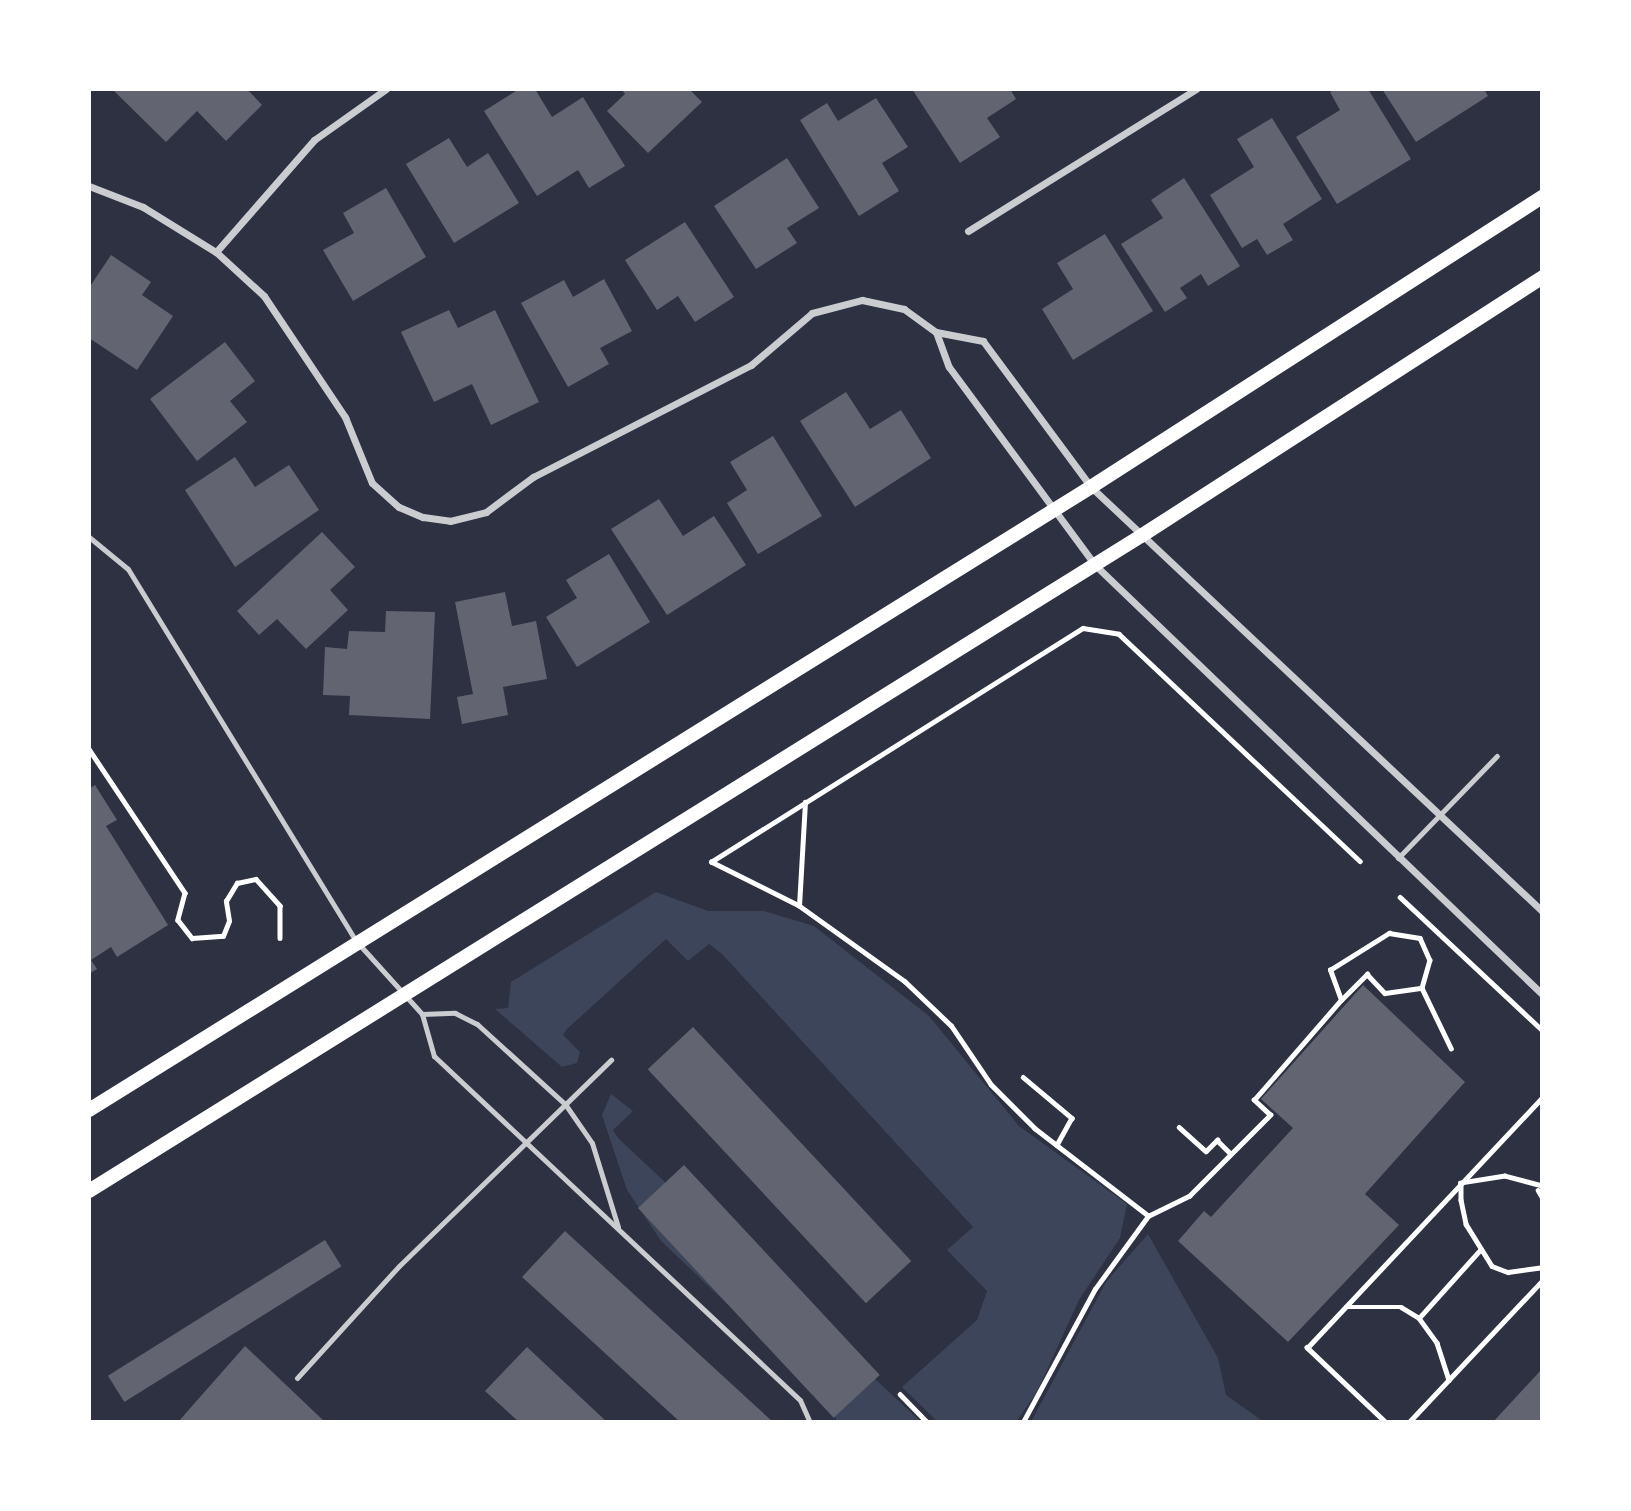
<!DOCTYPE html>
<style>
body{margin:0}
#map{position:relative;width:1631px;height:1511px;overflow:hidden;background:#2d3142;font-family:"Fira Sans",sans-serif}
div>[style]{position:absolute}
[style*='--x']{left:calc(var(--x)*1px);top:calc(var(--y)*1px);width:calc(var(--w)*1px);rotate:calc(var(--a)*1deg)}
.green>*{inset:0;background:#3c4559}
.building>*{inset:0;background:#626471;transform-origin:0 0}
.path>*{height:4.5px;margin:-2.25px;padding:0 2.25px;transform-origin:2.25px;border-radius:2.25px;background:#fff}
.service>*{height:5px;margin:-2.5px;padding:0 2.5px;transform-origin:2.5px;border-radius:2.5px;background:#caccd0}
.minor>*{height:7px;margin:-3.5px;padding:0 3.5px;transform-origin:3.5px;border-radius:3.5px;background:#caccd0}
.secondary>*{height:14px;margin:-7px;padding:0 7px;transform-origin:7px;border-radius:7px;background:#fff}
span{translate:-50% -50%;white-space:nowrap;text-align:center;line-height:1.15;-webkit-text-stroke:5px #fff;paint-order:stroke}
.frame{position:absolute;inset:0;border:91px solid #fff;pointer-events:none}
</style>
<div id="map">
<div class="green">
<div style="clip-path:polygon(656px 892px,708px 911px,764px 911px,814px 926px,929px 1016px,1019px 1126px,1127px 1204px,1120px 1238px,1079px 1300px,1037px 1392px,1016px 1422px,938px 1422px,902px 1387px,977px 1320px,987px 1291px,947px 1250px,973px 1227px,722px 954px,709px 944px,688px 961px,666px 939px,567px 1029px,563px 1035px,580px 1052px,577px 1063px,562px 1067px,495px 1009px,508px 1008px,511px 982px)"></div>
<div style="clip-path:polygon(611px 1094px,633px 1111px,613px 1130px,619px 1139px,921px 1422px,837px 1422px,827px 1399px,661px 1241px,627px 1190px,602px 1115px)"></div>
<div style="clip-path:polygon(1148px 1234px,1218px 1358px,1226px 1395px,1264px 1422px,1031px 1422px,1106px 1282px)"></div>
</div>
<div class="building">
<div style="clip-path:polygon(112px 89px,247px 89px,262px 105px,226px 141px,197px 111px,166px 142px)"></div>
<div style="clip-path:polygon(519px 89px,535px 89px,552px 117px,583px 97px,625px 166px,589px 188px,578px 170px,537px 196px,484px 111px)"></div>
<div style="clip-path:polygon(621px 89px,689px 89px,702px 102px,648px 153px,607px 111px,625px 94px)"></div>
<div style="clip-path:polygon(912px 89px,1010px 89px,1016px 99px,987px 118px,1000px 137px,960px 163px)"></div>
<div style="clip-path:polygon(1335px 89px,1368px 89px,1411px 159px,1337px 204px,1296px 137px,1340px 110px,1330px 92px)"></div>
<div style="clip-path:polygon(1382px 89px,1484px 89px,1488px 96px,1416px 142px)"></div>
<div style="clip-path:polygon(876px 98px,908px 147px,882px 163px,899px 191px,859px 216px,800px 120px,827px 103px,838px 121px)"></div>
<div style="clip-path:polygon(1272px 118px,1322px 199px,1283px 224px,1293px 240px,1267px 255px,1257px 239px,1242px 248px,1210px 195px,1254px 167px,1237px 139px)"></div>
<div style="clip-path:polygon(449px 138px,467px 167px,488px 153px,519px 203px,454px 243px,406px 164px)"></div>
<div style="clip-path:polygon(787px 158px,819px 208px,787px 228px,797px 243px,756px 269px,714px 206px)"></div>
<div style="clip-path:polygon(1184px 178px,1240px 266px,1208px 286px,1201px 274px,1180px 288px,1187px 298px,1165px 312px,1121px 244px,1163px 218px,1151px 200px)"></div>
<div style="clip-path:polygon(386px 188px,426px 257px,353px 301px,323px 250px,354px 233px,343px 213px)"></div>
<div style="clip-path:polygon(685px 222px,734px 297px,695px 322px,678px 296px,657px 310px,625px 260px)"></div>
<div style="clip-path:polygon(1105px 234px,1153px 311px,1073px 360px,1042px 309px,1073px 289px,1057px 263px)"></div>
<div style="clip-path:polygon(111px 255px,151px 282px,142px 295px,173px 316px,137px 370px,89px 338px,89px 288px)"></div>
<div style="clip-path:polygon(604px 279px,632px 331px,600px 348px,609px 364px,568px 387px,521px 303px,564px 280px,573px 297px)"></div>
<div style="clip-path:polygon(449px 310px,458px 328px,495px 310px,539px 402px,491px 425px,472px 384px,434px 402px,401px 332px)"></div>
<div style="clip-path:polygon(225px 342px,255px 381px,230px 401px,247px 422px,197px 461px,150px 399px)"></div>
<div style="clip-path:polygon(846px 392px,870px 429px,901px 410px,931px 458px,855px 507px,800px 421px)"></div>
<div style="clip-path:polygon(773px 436px,822px 516px,758px 554px,727px 503px,747px 490px,730px 462px)"></div>
<div style="clip-path:polygon(235px 457px,255px 487px,289px 465px,319px 510px,235px 567px,185px 490px)"></div>
<div style="clip-path:polygon(659px 499px,683px 536px,714px 516px,746px 565px,667px 615px,611px 529px)"></div>
<div style="clip-path:polygon(322px 532px,355px 567px,330px 590px,348px 610px,306px 649px,277px 619px,259px 635px,237px 611px)"></div>
<div style="clip-path:polygon(609px 554px,650px 622px,577px 667px,546px 617px,577px 598px,566px 580px)"></div>
<div style="clip-path:polygon(505px 592px,512px 626px,536px 621px,547px 679px,503px 687px,508px 715px,462px 724px,457px 697px,473px 694px,455px 602px)"></div>
<div style="clip-path:polygon(386px 611px,435px 612px,430px 719px,349px 715px,350px 696px,323px 695px,325px 647px,347px 649px,349px 631px,385px 632px)"></div>
<div style="clip-path:polygon(95px 785px,117px 820px,106px 826px,168px 925px,117px 957px,111px 947px,91px 960px,97px 969px,89px 974px,89px 789px)"></div>
<div style="clip-path:polygon(1363px 985px,1465px 1082px,1365px 1194px,1399px 1225px,1288px 1342px,1178px 1241px,1204px 1211px,1211px 1217px,1293px 1128px,1261px 1099px)"></div>
<div style="left:693px;top:1027px;width:320px;height:62px;rotate:47deg"></div>
<div style="left:684px;top:1165px;width:287px;height:63px;rotate:47deg"></div>
<div style="clip-path:polygon(565px 1231px,773px 1422px,680px 1422px,522px 1277px)"></div>
<div style="left:325px;top:1240px;width:31px;height:256px;rotate:58deg"></div>
<div style="clip-path:polygon(245px 1346px,325px 1422px,178px 1422px)"></div>
<div style="clip-path:polygon(527px 1347px,607px 1422px,519px 1422px,485px 1391px)"></div>
<div style="clip-path:polygon(1542px 1369px,1542px 1422px,1493px 1422px)"></div>
</div>
<div class="path">
<div style="--x:89;--y:749;--w:173;--a:56.3"></div>
<div style="--x:185;--y:893;--w:28;--a:105"></div>
<div style="--x:178;--y:920;--w:23;--a:52"></div>
<div style="--x:192;--y:938;--w:31;--a:-4"></div>
<div style="--x:223;--y:936;--w:16;--a:-68"></div>
<div style="--x:229;--y:921;--w:20;--a:-99"></div>
<div style="--x:226;--y:901;--w:21;--a:-59"></div>
<div style="--x:237;--y:883;--w:19;--a:-12"></div>
<div style="--x:256;--y:879;--w:36;--a:48"></div>
<div style="--x:280;--y:906;--w:32;--a:90"></div>
<div style="--x:1400;--y:897;--w:195;--a:43.1"></div>
<div style="--x:799;--y:906;--w:104;--a:-86.7"></div>
<div style="--x:1341;--y:1000;--w:37;--a:-45"></div>
<div style="--x:1367;--y:974;--w:26;--a:47"></div>
<div style="--x:1385;--y:993;--w:37;--a:-8"></div>
<div style="--x:1023;--y:1077;--w:64;--a:39.9"></div>
<div style="--x:1072;--y:1118;--w:31;--a:119"></div>
<div style="--x:1179;--y:1127;--w:36;--a:42"></div>
<div style="--x:1206;--y:1151;--w:16;--a:-45"></div>
<div style="--x:1217;--y:1140;--w:18;--a:45"></div>
<div style="--x:1542;--y:1186;--w:38;--a:-165"></div>
<div style="--x:1505;--y:1176;--w:45;--a:171"></div>
<div style="--x:1461;--y:1183;--w:17;--a:90"></div>
<div style="--x:1461;--y:1200;--w:25;--a:78"></div>
<div style="--x:1466;--y:1224;--w:49;--a:58.2"></div>
<div style="--x:1492;--y:1266;--w:17;--a:21"></div>
<div style="--x:1508;--y:1272;--w:34;--a:-8"></div>
<div style="--x:1538;--y:1190;--w:8;--a:60"></div>
<div style="--x:1148;--y:1216;--w:143;--a:-142.4"></div>
<div style="--x:1035;--y:1129;--w:62;--a:-135"></div>
<div style="--x:991;--y:1085;--w:71;--a:-124.1"></div>
<div style="--x:951;--y:1026;--w:64;--a:-136.3"></div>
<div style="--x:905;--y:982;--w:130;--a:-144.4"></div>
<div style="--x:799;--y:906;--w:98;--a:-153.4"></div>
<div style="--x:711;--y:862;--w:439;--a:-32.2"></div>
<div style="--x:1083;--y:628;--w:36;--a:9"></div>
<div style="--x:1119;--y:634;--w:331;--a:43.3"></div>
<div style="--x:1346;--y:1307;--w:55;--a:0"></div>
<div style="--x:1401;--y:1307;--w:21;--a:31"></div>
<div style="--x:1419;--y:1318;--w:91;--a:-48.1"></div>
<div style="--x:1419;--y:1318;--w:31;--a:54"></div>
<div style="--x:1437;--y:1343;--w:39;--a:72"></div>
<div style="--x:900;--y:1394;--w:39;--a:46"></div>
<div style="--x:1023;--y:1422;--w:151;--a:-61.6"></div>
<div style="--x:1095;--y:1289;--w:90;--a:-54"></div>
<div style="--x:1148;--y:1216;--w:46;--a:-26"></div>
<div style="--x:1189;--y:1196;--w:115;--a:-45"></div>
<div style="--x:1270;--y:1115;--w:22;--a:-137"></div>
<div style="--x:1254;--y:1100;--w:133;--a:-49"></div>
<div style="--x:1341;--y:1000;--w:32;--a:-110"></div>
<div style="--x:1330;--y:970;--w:70;--a:-32.1"></div>
<div style="--x:1389;--y:933;--w:31;--a:9"></div>
<div style="--x:1420;--y:938;--w:24;--a:66"></div>
<div style="--x:1430;--y:960;--w:29;--a:106"></div>
<div style="--x:1422;--y:988;--w:67;--a:64.2"></div>
<div style="--x:1385;--y:1422;--w:108;--a:-136.5"></div>
<div style="--x:1307;--y:1348;--w:343;--a:-46.8"></div>
<div style="--x:1409;--y:1422;--w:194;--a:-46.7"></div>
</div>
<div class="service">
<div style="--x:89;--y:537;--w:50;--a:39.4"></div>
<div style="--x:128;--y:569;--w:438;--a:58.5"></div>
<div style="--x:357;--y:942;--w:97;--a:47.9"></div>
<div style="--x:422;--y:1014;--w:33;--a:-2"></div>
<div style="--x:455;--y:1013;--w:25;--a:27"></div>
<div style="--x:477;--y:1024;--w:119;--a:42.3"></div>
<div style="--x:565;--y:1104;--w:47;--a:55.3"></div>
<div style="--x:592;--y:1143;--w:88;--a:72.8"></div>
<div style="--x:1398;--y:858;--w:142;--a:-45.9"></div>
<div style="--x:422;--y:1014;--w:44;--a:74.1"></div>
<div style="--x:434;--y:1056;--w:502;--a:43.23"></div>
<div style="--x:800;--y:1400;--w:24;--a:66"></div>
<div style="--x:297;--y:1378;--w:151;--a:-47.7"></div>
<div style="--x:399;--y:1266;--w:296;--a:-44.2"></div>
</div>
<div class="minor">
<div style="--x:89;--y:186;--w:58;--a:21.3"></div>
<div style="--x:143;--y:207;--w:86;--a:31.7"></div>
<div style="--x:216;--y:252;--w:65;--a:42.5"></div>
<div style="--x:264;--y:296;--w:146;--a:56.2"></div>
<div style="--x:345;--y:417;--w:71;--a:67.8"></div>
<div style="--x:372;--y:483;--w:36;--a:42"></div>
<div style="--x:399;--y:507;--w:26;--a:23"></div>
<div style="--x:423;--y:517;--w:27;--a:8"></div>
<div style="--x:450;--y:521;--w:37;--a:-14"></div>
<div style="--x:486;--y:512;--w:59;--a:-36.7"></div>
<div style="--x:533;--y:477;--w:245;--a:-27.2"></div>
<div style="--x:751;--y:365;--w:80;--a:-40.4"></div>
<div style="--x:812;--y:313;--w:52;--a:-14.6"></div>
<div style="--x:862;--y:300;--w:43;--a:12.1"></div>
<div style="--x:904;--y:309;--w:39;--a:36"></div>
<div style="--x:936;--y:332;--w:48;--a:10.8"></div>
<div style="--x:983;--y:341;--w:182;--a:53.5"></div>
<div style="--x:1091;--y:487;--w:619;--a:43.23"></div>
<div style="--x:968;--y:231;--w:269;--a:-31.9"></div>
<div style="--x:216;--y:252;--w:149;--a:-48.8"></div>
<div style="--x:314;--y:140;--w:88;--a:-35.3"></div>
<div style="--x:936;--y:332;--w:37;--a:70"></div>
<div style="--x:949;--y:367;--w:245;--a:53.6"></div>
<div style="--x:1094;--y:564;--w:621;--a:43.83"></div>
</div>
<div class="secondary">
<div style="--x:89;--y:1110;--w:1180;--a:-31.87"></div>
<div style="--x:1091;--y:487;--w:536;--a:-32.74"></div>
<div style="--x:89;--y:1191;--w:1239;--a:-31.91"></div>
<div style="--x:1141;--y:536;--w:477;--a:-32.8"></div>
</div>
<div class="frame"></div>
</div>
